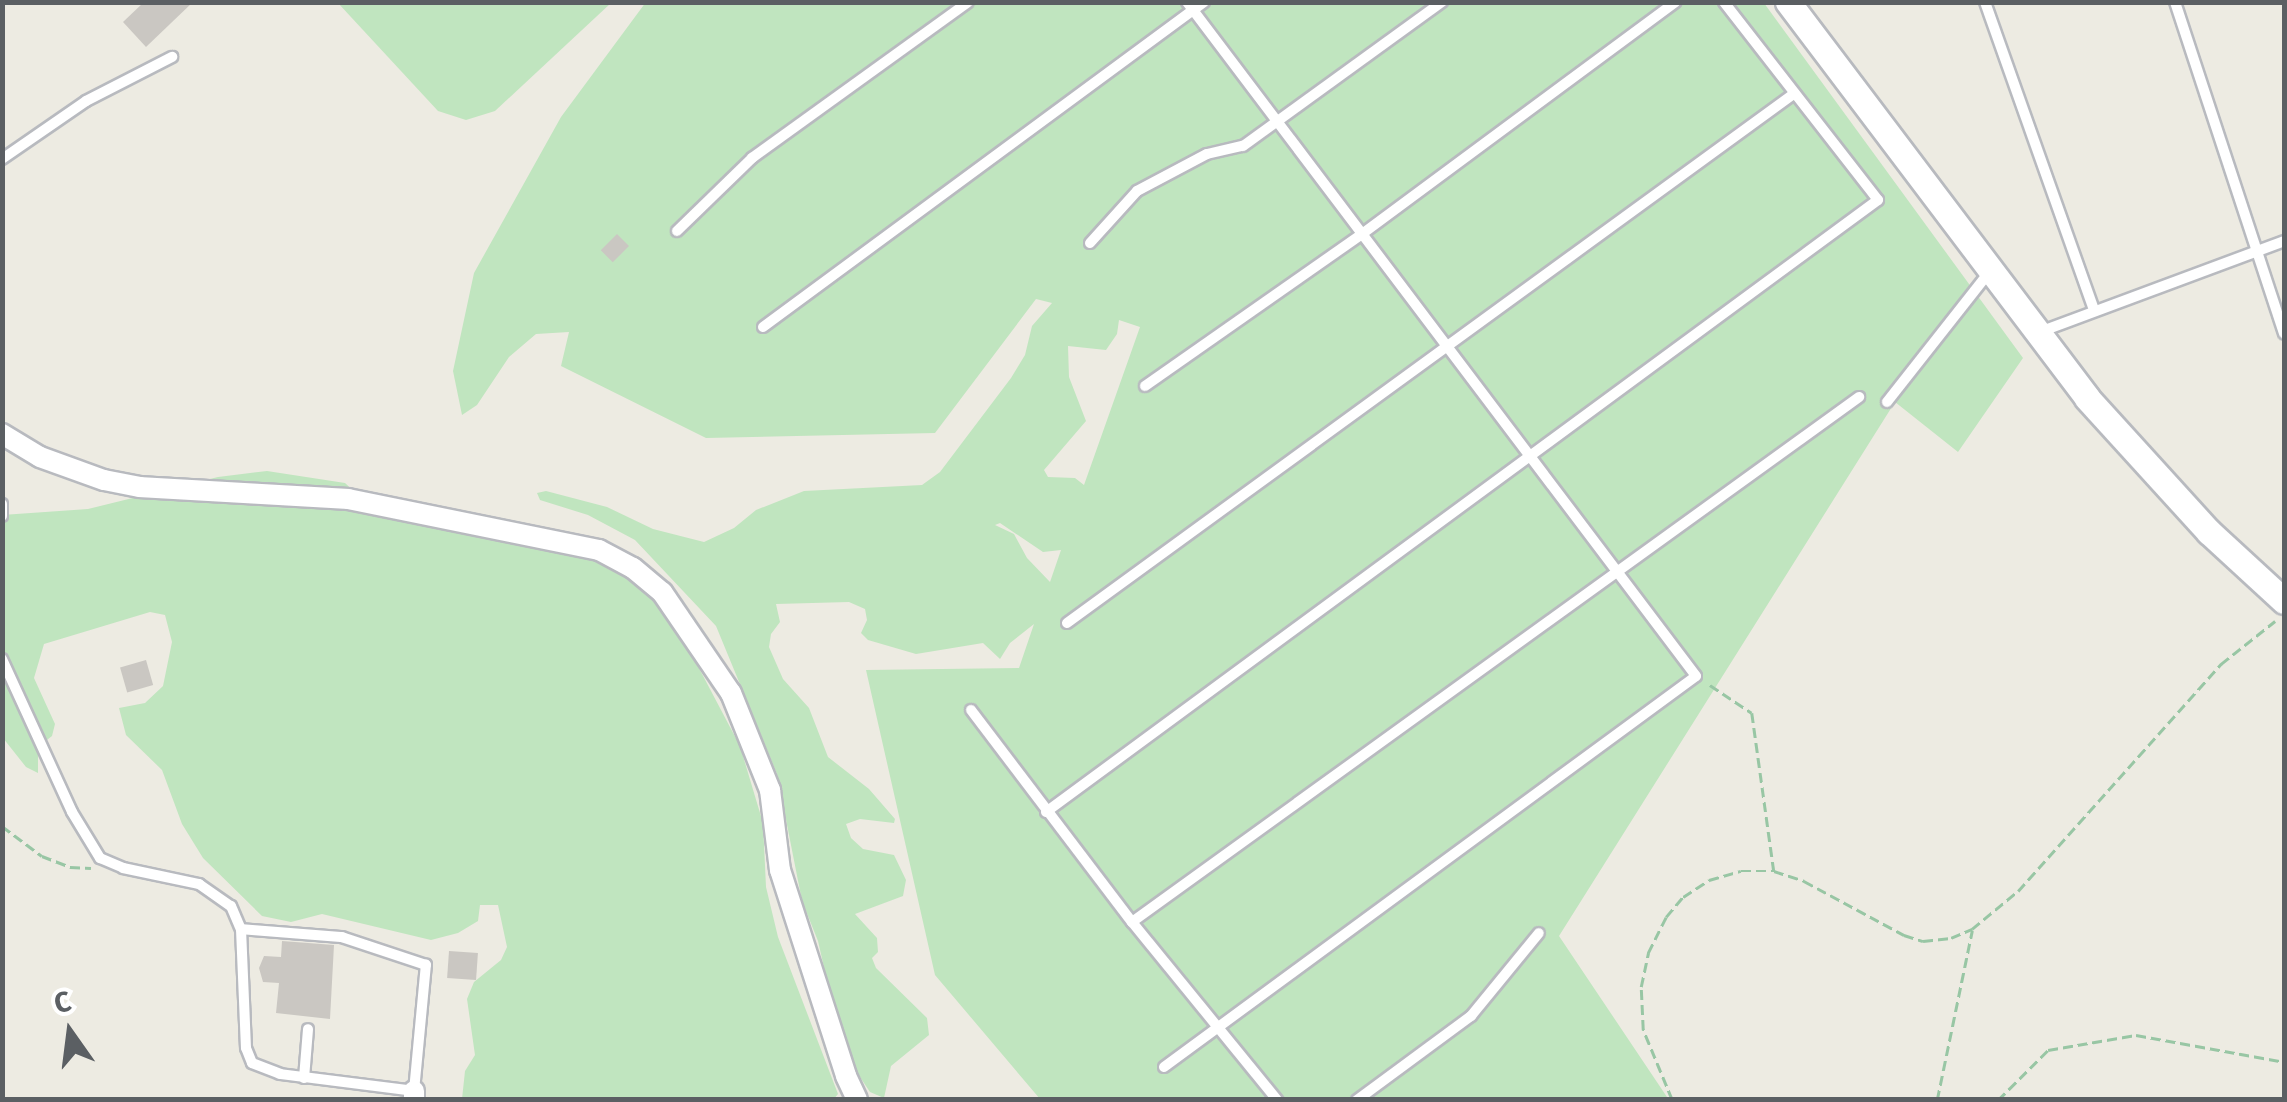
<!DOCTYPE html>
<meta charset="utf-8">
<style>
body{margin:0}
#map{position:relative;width:2287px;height:1102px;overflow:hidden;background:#edebe2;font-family:"Fira Sans",sans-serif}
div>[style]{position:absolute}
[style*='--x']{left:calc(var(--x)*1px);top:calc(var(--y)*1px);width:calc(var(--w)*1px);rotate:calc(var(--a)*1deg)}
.green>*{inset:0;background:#c0e5bf}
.building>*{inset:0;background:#cac7c2;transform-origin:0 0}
.path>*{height:2.5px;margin-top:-1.25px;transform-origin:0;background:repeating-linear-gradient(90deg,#98c6a4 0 10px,transparent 0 15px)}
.roads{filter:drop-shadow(2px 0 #b8babf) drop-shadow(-2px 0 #b8babf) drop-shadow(0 2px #b8babf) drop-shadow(0 -2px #b8babf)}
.service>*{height:10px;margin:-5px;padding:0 5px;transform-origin:5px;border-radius:5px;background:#fff}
.minor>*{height:20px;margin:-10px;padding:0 10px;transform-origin:10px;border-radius:10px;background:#fff}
.tertiary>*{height:25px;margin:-12.5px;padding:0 12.5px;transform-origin:12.5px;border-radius:12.5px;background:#fff}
span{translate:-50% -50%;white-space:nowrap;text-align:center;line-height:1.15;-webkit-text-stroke:8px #fff;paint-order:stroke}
.frame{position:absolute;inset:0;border:5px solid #5b5f63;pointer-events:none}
.north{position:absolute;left:20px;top:982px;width:100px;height:100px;-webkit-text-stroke:8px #fff;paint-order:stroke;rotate:346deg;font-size:28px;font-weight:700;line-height:40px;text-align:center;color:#5b5f63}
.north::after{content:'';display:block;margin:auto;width:35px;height:45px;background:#5b5f63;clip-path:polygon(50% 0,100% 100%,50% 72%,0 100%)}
</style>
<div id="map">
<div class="green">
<div style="clip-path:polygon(evenodd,646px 2px,1764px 3px,2023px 358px,1958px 452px,1895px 402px,1559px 936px,1669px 1100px,1040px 1099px,935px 975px,866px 670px,1019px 668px,1034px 624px,1010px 643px,1000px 659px,983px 643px,916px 654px,868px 640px,861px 633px,867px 620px,865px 609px,849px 602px,776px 604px,780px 622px,771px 634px,769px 647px,783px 679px,809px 708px,828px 757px,869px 789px,895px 819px,894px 823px,860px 819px,846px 824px,851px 838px,863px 849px,894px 855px,906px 880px,903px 896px,855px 914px,877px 938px,878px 952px,872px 958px,876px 968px,927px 1018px,929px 1035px,891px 1066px,884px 1098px,870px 1092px,848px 1059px,838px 1029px,818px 941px,802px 901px,777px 774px,716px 626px,635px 540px,588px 515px,540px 500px,537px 493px,546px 491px,607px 507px,653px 529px,704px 542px,734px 528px,756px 510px,804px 491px,922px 485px,940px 472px,1011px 378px,1025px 355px,1032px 326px,1052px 303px,1036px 299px,935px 433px,706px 438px,561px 366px,569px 332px,536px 334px,509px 357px,477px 405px,462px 415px,453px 371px,474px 273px,561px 117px,646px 2px,1119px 320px,1140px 327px,1084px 485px,1075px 478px,1048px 477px,1044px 470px,1086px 421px,1069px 377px,1068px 346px,1106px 350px,1117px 334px,1119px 320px,646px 2px,1000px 523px,1043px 552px,1061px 550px,1050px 582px,1027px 558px,1014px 534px,995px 525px,1000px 523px)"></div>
<div style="clip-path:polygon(338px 3px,611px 3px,495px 111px,466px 120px,438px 111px)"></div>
<div style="clip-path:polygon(267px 471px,345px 483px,359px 496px,567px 544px,640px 584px,672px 617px,740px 746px,763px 823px,766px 887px,778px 937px,838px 1094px,833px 1100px,462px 1099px,465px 1071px,475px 1055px,467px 999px,474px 982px,501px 960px,507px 947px,498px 905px,480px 905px,478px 921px,458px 933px,431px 940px,322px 914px,291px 922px,262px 916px,203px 858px,182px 824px,162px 770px,126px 735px,119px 708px,145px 703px,163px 686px,172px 642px,165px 615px,150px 612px,44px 644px,34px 678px,55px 724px,52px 736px,38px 747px,38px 773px,26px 767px,3px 738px,2px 515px,88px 509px,218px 477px)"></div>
</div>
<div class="building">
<div style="clip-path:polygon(144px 2px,193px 2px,146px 47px,123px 22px)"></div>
<div style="left:617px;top:234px;width:17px;height:23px;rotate:45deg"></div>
<div style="left:146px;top:660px;width:26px;height:27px;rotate:74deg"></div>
<div style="clip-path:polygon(282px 941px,334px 945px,330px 1019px,276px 1013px,279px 983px,263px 982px,259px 968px,264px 956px,281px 957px)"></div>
<div style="left:449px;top:951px;width:29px;height:27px;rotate:4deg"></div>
</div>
<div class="path">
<div style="--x:1710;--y:685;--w:50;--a:33.7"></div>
<div style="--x:1752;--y:713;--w:160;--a:82.1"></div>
<div style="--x:2;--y:826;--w:50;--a:36.9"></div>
<div style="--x:42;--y:856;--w:30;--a:21"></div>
<div style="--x:70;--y:867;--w:21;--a:3"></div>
<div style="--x:1672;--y:1100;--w:76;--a:-112.5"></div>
<div style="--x:1643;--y:1030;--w:43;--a:-92.7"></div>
<div style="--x:1641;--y:987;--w:35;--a:-78"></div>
<div style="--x:1648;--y:953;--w:40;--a:-63.4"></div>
<div style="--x:1666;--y:917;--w:26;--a:-50"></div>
<div style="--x:1683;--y:897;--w:31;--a:-33"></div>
<div style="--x:1709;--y:880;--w:33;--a:-16"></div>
<div style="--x:1741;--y:871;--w:33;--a:0"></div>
<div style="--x:1774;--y:871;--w:32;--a:18"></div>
<div style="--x:1804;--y:881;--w:114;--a:28.4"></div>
<div style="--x:1904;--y:935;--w:20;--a:18"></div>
<div style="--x:1923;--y:941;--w:28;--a:-6"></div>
<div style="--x:1951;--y:938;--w:23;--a:-23"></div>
<div style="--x:1972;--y:929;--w:60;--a:-39.6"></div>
<div style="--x:2018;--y:891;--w:305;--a:-48.2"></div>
<div style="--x:2221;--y:664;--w:69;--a:-38.5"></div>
<div style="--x:1937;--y:1100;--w:173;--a:-78.3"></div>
<div style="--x:1998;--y:1100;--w:71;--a:-45"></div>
<div style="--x:2048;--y:1050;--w:89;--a:-9.7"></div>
<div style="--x:2136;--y:1035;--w:150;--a:10.3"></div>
</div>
<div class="roads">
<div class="service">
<div style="--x:1985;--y:2;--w:327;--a:70.5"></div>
<div style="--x:2175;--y:2;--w:349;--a:71.8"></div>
<div style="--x:2;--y:159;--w:102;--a:-34.6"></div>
<div style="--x:86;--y:101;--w:97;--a:-27.1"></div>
<div style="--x:677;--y:231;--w:105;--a:-44.2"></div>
<div style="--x:752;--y:158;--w:266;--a:-35.8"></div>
<div style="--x:1090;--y:243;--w:70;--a:-47.9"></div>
<div style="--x:1137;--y:191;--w:79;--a:-27.9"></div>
<div style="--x:1207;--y:154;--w:37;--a:-13"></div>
<div style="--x:1243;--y:146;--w:246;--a:-35.9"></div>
<div style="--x:763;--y:327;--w:548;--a:-36.39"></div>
<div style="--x:2037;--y:333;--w:264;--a:-20.4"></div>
<div style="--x:1145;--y:386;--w:265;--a:-35"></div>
<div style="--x:1362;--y:234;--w:390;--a:-36.5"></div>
<div style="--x:1887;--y:402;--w:167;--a:-51.8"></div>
<div style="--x:2;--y:504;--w:12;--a:90"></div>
<div style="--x:1067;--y:623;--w:900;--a:-36.06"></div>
<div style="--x:2;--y:659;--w:168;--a:65.4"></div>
<div style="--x:72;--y:812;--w:54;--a:58.7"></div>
<div style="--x:100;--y:858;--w:25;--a:23"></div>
<div style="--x:123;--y:868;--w:78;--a:11.9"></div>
<div style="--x:199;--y:884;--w:39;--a:35"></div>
<div style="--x:231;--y:906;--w:25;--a:67"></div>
<div style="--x:241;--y:929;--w:119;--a:87.6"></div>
<div style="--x:246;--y:1048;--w:16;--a:68"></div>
<div style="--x:252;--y:1063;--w:30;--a:21"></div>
<div style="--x:280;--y:1074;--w:135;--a:7.2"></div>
<div style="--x:414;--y:1091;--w:127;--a:-84.6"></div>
<div style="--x:426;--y:965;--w:89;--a:-161.6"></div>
<div style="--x:342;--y:937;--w:101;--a:-175.5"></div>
<div style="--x:971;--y:710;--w:266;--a:52.8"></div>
<div style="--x:1132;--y:922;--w:230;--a:50.8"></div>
<div style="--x:1046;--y:812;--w:1033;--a:-36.34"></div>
<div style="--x:1878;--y:200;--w:251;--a:-127.9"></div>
<div style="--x:1132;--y:922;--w:897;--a:-35.83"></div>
<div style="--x:1164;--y:1067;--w:660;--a:-36.31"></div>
<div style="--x:1696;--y:676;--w:845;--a:-127.06"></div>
<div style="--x:304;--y:1078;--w:49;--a:-85.3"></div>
<div style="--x:1357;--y:1100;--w:142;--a:-36.4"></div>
<div style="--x:1471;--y:1016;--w:107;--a:-50.7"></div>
</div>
<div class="minor">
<div style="--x:2;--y:434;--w:44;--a:31.2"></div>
<div style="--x:40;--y:457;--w:68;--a:19.8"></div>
<div style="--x:104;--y:480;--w:37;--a:11"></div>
<div style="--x:140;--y:487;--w:208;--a:3.3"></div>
<div style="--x:348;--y:499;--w:256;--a:11.5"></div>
<div style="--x:599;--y:550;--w:38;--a:28"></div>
<div style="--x:633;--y:568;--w:38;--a:40"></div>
<div style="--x:662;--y:592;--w:122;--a:55.7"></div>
<div style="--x:731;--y:693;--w:105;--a:68.1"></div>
<div style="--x:770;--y:790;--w:81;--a:82.9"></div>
<div style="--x:780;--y:870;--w:216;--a:72.2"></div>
<div style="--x:846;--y:1076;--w:26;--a:65"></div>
<div style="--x:414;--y:1091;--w:9;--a:90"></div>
</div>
<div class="tertiary">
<div style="--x:1788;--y:2;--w:496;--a:52.9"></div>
<div style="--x:2087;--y:398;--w:181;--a:47.7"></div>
<div style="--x:2209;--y:532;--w:102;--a:42.6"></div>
</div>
</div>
<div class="frame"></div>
<div class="north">С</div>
</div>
